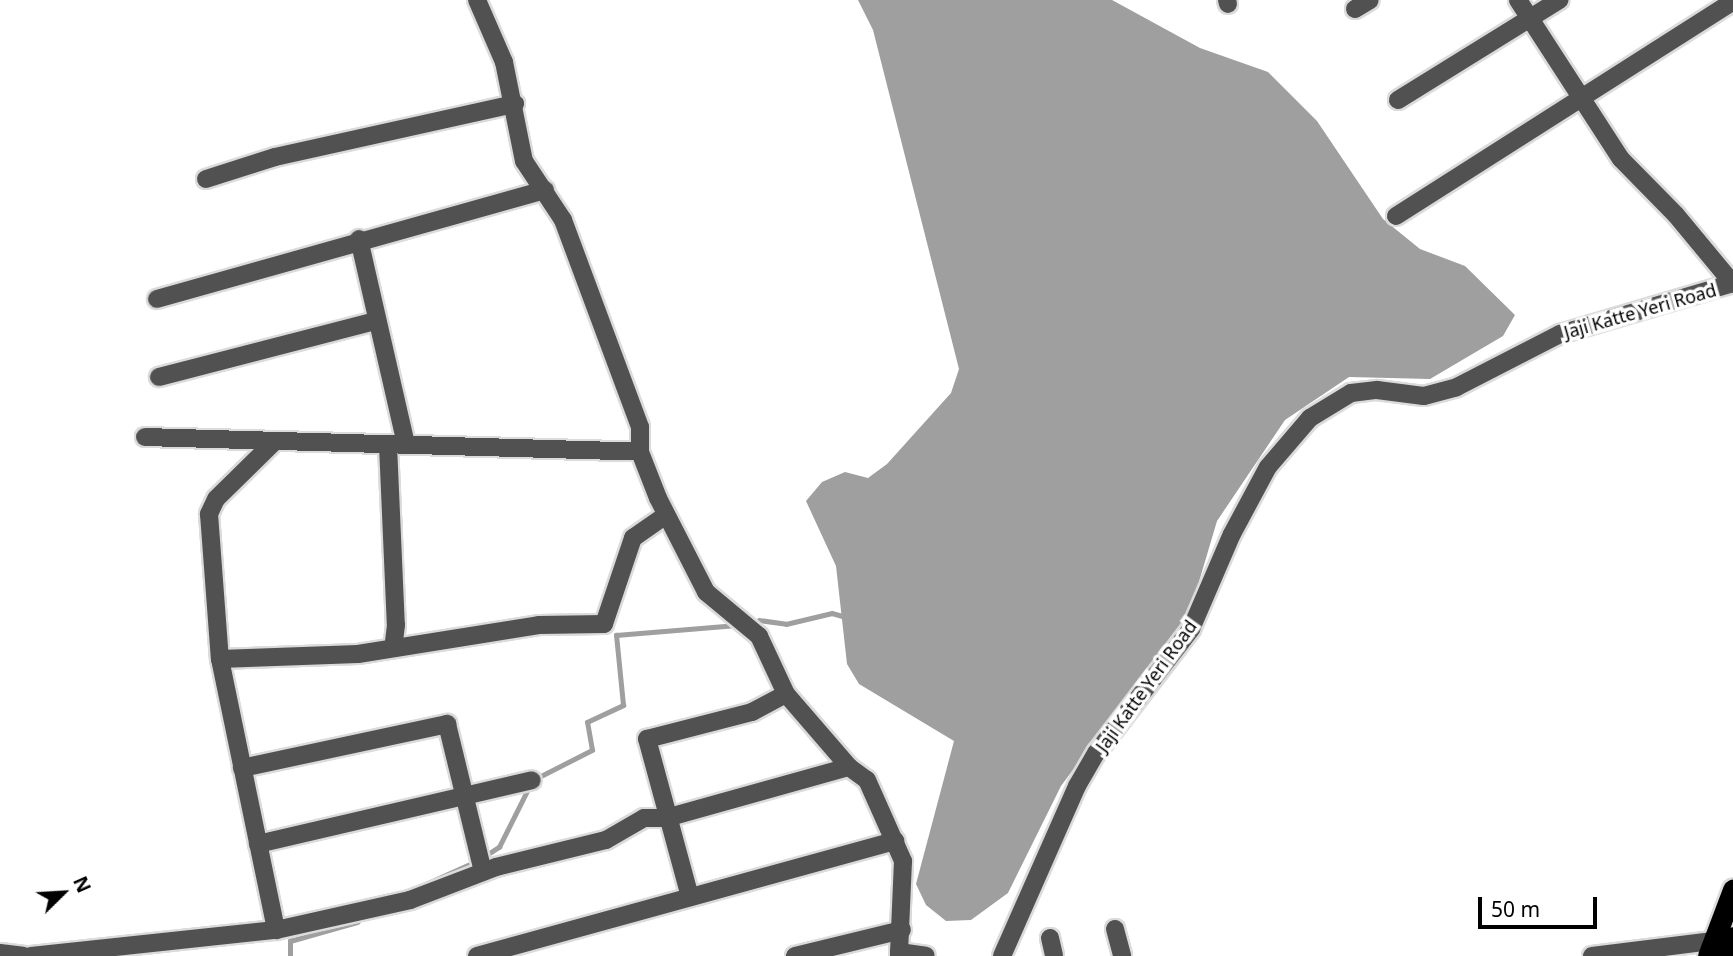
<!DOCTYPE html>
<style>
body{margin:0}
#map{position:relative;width:1733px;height:956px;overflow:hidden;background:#fff;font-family:"Noto Sans",sans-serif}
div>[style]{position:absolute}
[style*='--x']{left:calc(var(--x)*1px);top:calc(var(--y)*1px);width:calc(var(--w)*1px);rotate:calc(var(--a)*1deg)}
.water>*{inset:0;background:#9f9f9f}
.stream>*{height:4.5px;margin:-2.25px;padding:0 2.25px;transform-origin:2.25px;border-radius:2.25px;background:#9f9f9f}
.roads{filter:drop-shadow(2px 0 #dbdbdb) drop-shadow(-2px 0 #dbdbdb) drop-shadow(0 2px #dbdbdb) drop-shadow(0 -2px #dbdbdb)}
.minor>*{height:18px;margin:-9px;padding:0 9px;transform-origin:9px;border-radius:9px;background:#515151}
.highway>*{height:21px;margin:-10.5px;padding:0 10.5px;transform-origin:10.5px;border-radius:10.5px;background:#000}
span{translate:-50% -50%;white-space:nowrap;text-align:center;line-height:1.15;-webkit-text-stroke:7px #fff;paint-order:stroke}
.street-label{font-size:18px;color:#000}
.north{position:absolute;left:28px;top:858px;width:70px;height:70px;-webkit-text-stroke:5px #fff;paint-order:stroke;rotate:66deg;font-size:19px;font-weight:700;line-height:28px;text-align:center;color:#000}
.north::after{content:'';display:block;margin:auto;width:24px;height:32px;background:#000;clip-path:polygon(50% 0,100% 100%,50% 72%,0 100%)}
.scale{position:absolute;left:1478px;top:897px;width:119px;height:32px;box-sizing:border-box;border:4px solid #000;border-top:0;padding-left:9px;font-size:21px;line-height:24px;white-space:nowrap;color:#000;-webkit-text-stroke:5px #fff;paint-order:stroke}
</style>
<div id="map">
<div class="water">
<div style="clip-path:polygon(858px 0,1112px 0,1200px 48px,1268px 72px,1317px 121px,1383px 219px,1420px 249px,1465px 266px,1515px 315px,1503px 336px,1430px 379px,1349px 377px,1285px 420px,1217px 521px,1190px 612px,1061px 786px,1008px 893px,971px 920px,946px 921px,926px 905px,916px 884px,954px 741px,859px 684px,847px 664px,836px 566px,806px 501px,822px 482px,845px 472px,868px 478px,887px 464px,951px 393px,959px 369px,873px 30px)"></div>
</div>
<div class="stream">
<div style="--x:759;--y:620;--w:27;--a:8"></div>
<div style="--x:786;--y:624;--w:47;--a:-13.4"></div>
<div style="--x:832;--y:613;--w:15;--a:16"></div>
<div style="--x:535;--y:779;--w:64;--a:-27"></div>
<div style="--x:592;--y:750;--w:28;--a:-100"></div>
<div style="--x:587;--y:722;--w:40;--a:-25"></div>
<div style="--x:623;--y:705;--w:70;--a:-95.7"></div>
<div style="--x:616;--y:635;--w:121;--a:-4.7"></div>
<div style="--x:485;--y:856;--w:17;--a:-33"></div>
<div style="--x:499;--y:847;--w:69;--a:-63.4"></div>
<div style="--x:364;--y:901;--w:47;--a:-12.3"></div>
<div style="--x:410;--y:891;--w:64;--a:-24.1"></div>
<div style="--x:290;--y:956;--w:15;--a:-90"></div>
<div style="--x:290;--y:941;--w:70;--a:-15.8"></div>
</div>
<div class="roads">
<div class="minor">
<div style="--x:477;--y:0;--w:68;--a:66.5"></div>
<div style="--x:504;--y:62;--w:101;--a:78.6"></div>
<div style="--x:524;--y:161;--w:71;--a:56.5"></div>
<div style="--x:563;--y:220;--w:221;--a:69.6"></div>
<div style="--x:640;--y:427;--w:25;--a:90"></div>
<div style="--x:640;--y:452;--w:49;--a:68.6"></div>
<div style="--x:658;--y:498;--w:106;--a:62.9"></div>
<div style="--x:706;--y:592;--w:69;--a:39.7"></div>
<div style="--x:759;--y:636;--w:64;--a:65"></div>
<div style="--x:786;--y:694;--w:96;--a:49.2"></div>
<div style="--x:1227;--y:0;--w:4;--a:76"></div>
<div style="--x:1518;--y:0;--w:189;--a:57.1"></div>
<div style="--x:1621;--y:159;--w:78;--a:45.5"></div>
<div style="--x:1676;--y:215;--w:89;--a:50.4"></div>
<div style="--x:1355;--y:9;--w:17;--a:-31"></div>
<div style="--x:1398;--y:100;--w:190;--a:-31.8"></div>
<div style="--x:206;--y:179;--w:72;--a:-17.7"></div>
<div style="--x:275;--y:157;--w:246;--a:-12.5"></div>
<div style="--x:1396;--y:216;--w:400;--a:-32.5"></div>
<div style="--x:359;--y:239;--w:211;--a:77.1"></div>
<div style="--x:157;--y:299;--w:403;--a:-15.7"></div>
<div style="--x:159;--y:377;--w:224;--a:-14.5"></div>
<div style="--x:145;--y:437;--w:495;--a:1.7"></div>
<div style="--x:274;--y:442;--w:81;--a:135.5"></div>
<div style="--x:216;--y:499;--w:17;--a:115"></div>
<div style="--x:209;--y:514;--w:145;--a:85.7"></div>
<div style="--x:220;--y:659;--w:277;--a:78.3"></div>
<div style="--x:388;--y:445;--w:180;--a:87.5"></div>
<div style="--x:396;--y:625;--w:23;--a:97"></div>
<div style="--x:220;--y:659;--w:138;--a:-2.1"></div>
<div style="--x:358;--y:654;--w:183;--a:-9.1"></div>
<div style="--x:539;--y:625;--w:65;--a:-0.9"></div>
<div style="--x:604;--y:624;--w:91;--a:-71.4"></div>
<div style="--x:633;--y:538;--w:40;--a:-34.9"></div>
<div style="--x:242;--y:768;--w:210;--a:-12.1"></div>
<div style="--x:447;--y:724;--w:152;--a:76.3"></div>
<div style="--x:258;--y:844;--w:281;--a:-13.1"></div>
<div style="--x:690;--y:897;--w:164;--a:-105.2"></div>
<div style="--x:647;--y:739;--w:108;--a:-14.4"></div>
<div style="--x:752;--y:712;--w:38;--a:-28"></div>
<div style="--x:1115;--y:929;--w:28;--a:75"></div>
<div style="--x:1050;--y:938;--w:18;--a:77"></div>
<div style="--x:0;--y:953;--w:23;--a:7"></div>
<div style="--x:31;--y:956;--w:246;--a:-6.1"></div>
<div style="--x:276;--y:930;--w:137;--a:-12.6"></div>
<div style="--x:410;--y:900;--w:92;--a:-21"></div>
<div style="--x:496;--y:867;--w:113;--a:-13.8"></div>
<div style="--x:606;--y:840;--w:44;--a:-30.1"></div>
<div style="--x:644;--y:818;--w:22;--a:0"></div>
<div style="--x:666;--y:818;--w:190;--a:-15.6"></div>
<div style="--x:849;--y:767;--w:22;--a:36"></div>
<div style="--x:867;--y:780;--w:89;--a:66"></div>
<div style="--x:903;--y:861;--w:91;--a:92.5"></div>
<div style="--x:477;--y:956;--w:434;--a:-15.4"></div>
<div style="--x:795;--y:956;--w:110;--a:-13.7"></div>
<div style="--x:899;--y:956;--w:4;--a:-90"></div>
<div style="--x:899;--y:952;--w:27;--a:8"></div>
<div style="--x:1002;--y:956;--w:186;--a:-66.2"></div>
<div style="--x:1077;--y:786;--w:39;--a:-60"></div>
<div style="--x:1097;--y:752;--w:155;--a:-52.6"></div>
<div style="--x:1191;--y:629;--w:103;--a:-66.7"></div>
<div style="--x:1232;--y:534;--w:76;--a:-61.8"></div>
<div style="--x:1268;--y:467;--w:65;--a:-49.4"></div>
<div style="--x:1310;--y:418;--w:48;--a:-31.4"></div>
<div style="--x:1351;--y:393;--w:26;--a:-7"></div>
<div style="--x:1377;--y:390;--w:47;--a:7.3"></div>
<div style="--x:1424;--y:396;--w:34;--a:-15"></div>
<div style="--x:1457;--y:387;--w:116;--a:-27.2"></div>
<div style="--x:1560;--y:334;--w:180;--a:-16.4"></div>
<div style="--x:1592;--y:956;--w:122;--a:-7.1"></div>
</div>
<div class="highway">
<div style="--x:1708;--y:956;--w:71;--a:-69.3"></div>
<div style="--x:1726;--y:956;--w:20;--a:-70"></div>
</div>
</div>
<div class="street-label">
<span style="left:1640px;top:311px;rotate:-16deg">Jaji Katte Yeri Road</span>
<span style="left:1146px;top:686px;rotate:-54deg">Jaji Katte Yeri Road</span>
</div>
<div class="north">N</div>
<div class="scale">50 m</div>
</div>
